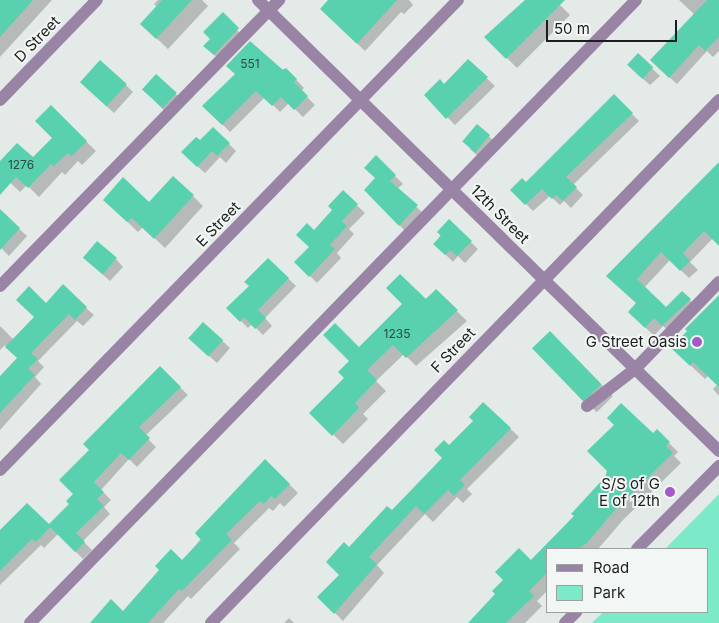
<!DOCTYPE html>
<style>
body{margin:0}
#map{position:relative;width:719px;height:623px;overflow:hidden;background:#e4eae8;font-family:Inter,sans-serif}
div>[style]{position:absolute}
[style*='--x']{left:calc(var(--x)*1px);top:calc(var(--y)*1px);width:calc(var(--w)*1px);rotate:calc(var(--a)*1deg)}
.green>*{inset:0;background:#7ceac8}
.shadow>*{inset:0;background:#0003;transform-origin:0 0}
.building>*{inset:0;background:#59d1af;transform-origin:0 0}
.minor>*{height:12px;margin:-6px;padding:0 6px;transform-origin:6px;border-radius:6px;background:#9984a5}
.dots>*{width:14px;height:14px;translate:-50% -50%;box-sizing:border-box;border:2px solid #f2f7f5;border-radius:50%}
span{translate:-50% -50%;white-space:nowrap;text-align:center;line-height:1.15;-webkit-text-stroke:4px #f2f7f5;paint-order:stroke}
.number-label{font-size:12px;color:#2b4b42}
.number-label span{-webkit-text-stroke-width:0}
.street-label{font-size:15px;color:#1c1e1d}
.poi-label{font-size:15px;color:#1c1e1d}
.right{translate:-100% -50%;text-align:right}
.legend{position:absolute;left:546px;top:548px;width:162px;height:65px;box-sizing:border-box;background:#f2f7f5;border:1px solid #9ca09f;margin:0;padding:6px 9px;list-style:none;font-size:15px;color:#1c1e1d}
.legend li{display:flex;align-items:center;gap:10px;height:25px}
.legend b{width:25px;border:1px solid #9ca09f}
.scale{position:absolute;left:546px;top:20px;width:131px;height:22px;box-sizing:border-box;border:2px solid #1c1e1d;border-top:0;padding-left:6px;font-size:15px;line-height:18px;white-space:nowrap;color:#1c1e1d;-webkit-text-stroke:4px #f2f7f5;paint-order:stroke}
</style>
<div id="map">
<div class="green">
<div style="clip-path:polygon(719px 494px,719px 623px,592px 623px,603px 612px,708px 612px,708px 549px,665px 549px)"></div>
</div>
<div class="shadow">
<div style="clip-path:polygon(5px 0,52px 0,0 57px,0 62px,0 5px)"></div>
<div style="clip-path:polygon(158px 0,202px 0,208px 6px,168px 49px,153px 35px,157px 7px,154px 4px)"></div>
<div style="clip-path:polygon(330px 0,409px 0,413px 5px,404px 14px,401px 12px,365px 51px,321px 9px)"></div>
<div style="clip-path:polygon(527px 0,555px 0,570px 15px,517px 68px,486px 37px)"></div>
<div style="clip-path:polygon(679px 0,719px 0,719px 51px,713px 57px,707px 51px,677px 84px,658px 67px,695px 15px)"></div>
<div style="clip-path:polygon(230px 22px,244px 38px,222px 62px,212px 53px,211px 39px)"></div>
<div style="clip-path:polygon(638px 55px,660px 76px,650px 85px,636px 73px)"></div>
<div style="clip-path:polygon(468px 61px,495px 86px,455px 125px,425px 95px,444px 86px)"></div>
<div style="clip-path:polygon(286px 69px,304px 88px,301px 91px,315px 105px,303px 117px,289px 103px,280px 112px,265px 97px,230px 132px,204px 106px,236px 75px)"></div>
<div style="left:157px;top:75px;width:37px;height:20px;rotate:45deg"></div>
<div style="clip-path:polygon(126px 85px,133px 92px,114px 113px,89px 90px)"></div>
<div style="clip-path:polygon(614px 96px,639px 121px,573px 185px,583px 195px,571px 208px,564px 201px,560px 205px,550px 196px,533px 211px,512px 190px,526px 184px)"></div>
<div style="clip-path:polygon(51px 107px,96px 151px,82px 165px,78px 161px,65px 175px,62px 172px,39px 197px,27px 185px,20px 192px,0 173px,0 163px,33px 159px,54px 138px)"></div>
<div style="clip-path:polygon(477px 125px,497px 144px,482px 160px,470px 149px)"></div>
<div style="clip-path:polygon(213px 128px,236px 151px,226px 163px,220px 157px,205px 173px,190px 160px,200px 142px)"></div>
<div style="clip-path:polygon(376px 157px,403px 184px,397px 189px,424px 214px,407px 233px,366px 190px,376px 178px)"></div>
<div style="clip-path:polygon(719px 164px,719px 244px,713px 238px,690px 262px,698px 270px,689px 278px,670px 260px,644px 288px,666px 309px,682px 292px,698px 308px,671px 333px,663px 326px,654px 336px,630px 312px,638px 304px,616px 284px)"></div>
<div style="clip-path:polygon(343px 192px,365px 213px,349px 229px,354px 234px,337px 253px,341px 258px,317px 283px,296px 262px,310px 247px,314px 231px,334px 210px)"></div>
<div style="clip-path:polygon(193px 196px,203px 206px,165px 248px,143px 227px,138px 232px,115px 210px)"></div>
<div style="clip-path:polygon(0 211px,27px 236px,9px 256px,0 247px)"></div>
<div style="clip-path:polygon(449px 221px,478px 249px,465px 263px,458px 256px,453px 262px,435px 244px)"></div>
<div style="clip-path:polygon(116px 259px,123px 267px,110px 281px,92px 265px)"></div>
<div style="clip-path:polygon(268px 259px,296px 286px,265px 318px,272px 326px,263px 335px,252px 324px,248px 328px,228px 308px,251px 286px)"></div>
<div style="clip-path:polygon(436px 291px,467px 321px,416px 366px,404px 354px,376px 381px,386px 391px,363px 414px,368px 419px,343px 444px,311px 413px,345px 378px,359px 349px)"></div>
<div style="clip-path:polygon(719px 296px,719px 396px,713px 389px,717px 385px,708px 376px,705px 379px,688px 363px)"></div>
<div style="clip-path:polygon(46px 305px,86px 308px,94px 315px,83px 326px,77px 321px,38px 361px,44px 367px,35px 377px,41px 384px,0 430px,0 377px,18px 358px,5px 345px,0 350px,0 326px,14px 340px)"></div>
<div style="clip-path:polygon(203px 323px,230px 348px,217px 363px,197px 345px)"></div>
<div style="left:550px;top:333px;width:89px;height:23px;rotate:45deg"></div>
<div style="clip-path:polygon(160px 368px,188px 395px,145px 436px,156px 447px,137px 467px,129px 459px,101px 490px,111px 500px,104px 507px,110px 514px,83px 541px,92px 550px,83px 559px,58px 534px,44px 548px,41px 545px,0 585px,0 531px,49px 526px,70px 504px,90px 450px)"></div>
<div style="clip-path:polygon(483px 403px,519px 437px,467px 489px,472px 494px,463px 503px,457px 497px,433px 522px,425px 514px,377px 565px,384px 573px,343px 621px,319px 597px,341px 575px,349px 549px,392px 512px,444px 458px,449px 447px,474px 421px)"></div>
<div style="clip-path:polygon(657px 431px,678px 452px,674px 456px,681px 463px,623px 520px,598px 549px,548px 549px,548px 590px,537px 601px,542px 606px,525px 623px,470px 623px)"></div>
<div style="clip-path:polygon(265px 460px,298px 493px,284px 507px,280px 503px,273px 511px,269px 508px,234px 543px,240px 549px,191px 599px,188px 596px,163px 623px,92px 623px,123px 612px,182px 562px)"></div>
<div style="clip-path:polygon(289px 618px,294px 623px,284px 623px)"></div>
</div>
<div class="building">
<div style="clip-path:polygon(0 0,33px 0,0 37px)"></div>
<div style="clip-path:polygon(162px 0,192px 0,156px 39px,140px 24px)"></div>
<div style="clip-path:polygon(328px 0,397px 0,357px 44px,320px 9px)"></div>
<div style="clip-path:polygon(525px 0,565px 0,506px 59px,484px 37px)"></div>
<div style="clip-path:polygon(707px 0,719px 0,719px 37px,705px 51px,699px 45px,669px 78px,650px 60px)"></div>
<div style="clip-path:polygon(223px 12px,239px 28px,214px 55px,203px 46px,210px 39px,203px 32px)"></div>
<div style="clip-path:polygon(250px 41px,283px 70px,286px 68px,297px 79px,294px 82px,308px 96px,294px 110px,281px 97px,272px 106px,256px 91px,222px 125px,202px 106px,235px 74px,226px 66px)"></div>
<div style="left:638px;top:53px;width:21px;height:16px;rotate:43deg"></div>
<div style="clip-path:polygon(468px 59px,488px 77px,446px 119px,424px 95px,440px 79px,444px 84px)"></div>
<div style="left:100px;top:60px;width:36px;height:30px;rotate:42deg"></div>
<div style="left:156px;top:74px;width:28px;height:21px;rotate:42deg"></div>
<div style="clip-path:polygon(614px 94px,633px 113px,566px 177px,577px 187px,563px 201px,556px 195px,552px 199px,542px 189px,525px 205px,510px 190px,522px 178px,526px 182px)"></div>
<div style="clip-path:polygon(51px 105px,87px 141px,72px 156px,68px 153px,54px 166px,51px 164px,28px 188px,16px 177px,0 195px,0 161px,17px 143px,33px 157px,52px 138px,35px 121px)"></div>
<div style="left:477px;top:124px;width:17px;height:23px;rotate:40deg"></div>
<div style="clip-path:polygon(213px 127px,230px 143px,217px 156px,212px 151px,197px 167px,181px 152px,196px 137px,200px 140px)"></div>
<div style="clip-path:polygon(376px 155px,396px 175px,390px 181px,418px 205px,399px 226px,364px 190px,375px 178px,364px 168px)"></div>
<div style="clip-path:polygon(719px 162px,719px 246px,704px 231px,683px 253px,690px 261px,680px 271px,661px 252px,637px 279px,666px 307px,682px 291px,691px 299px,662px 326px,654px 318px,645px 328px,628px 312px,636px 303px,606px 276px)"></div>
<div style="clip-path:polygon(173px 176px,194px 195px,154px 239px,132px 218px,127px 222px,103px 200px,123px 177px,149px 202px)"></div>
<div style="clip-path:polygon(343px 190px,358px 204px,342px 221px,347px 226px,330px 245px,335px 249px,309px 277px,294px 262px,309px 247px,296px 235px,307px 223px,314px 230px,332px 210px,328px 206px)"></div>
<div style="clip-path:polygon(0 209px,20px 228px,0 250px)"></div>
<div style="clip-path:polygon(449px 219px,472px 241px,457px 256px,450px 250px,445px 255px,433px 244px,441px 236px,437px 232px)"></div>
<div style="left:97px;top:241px;width:26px;height:22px;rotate:40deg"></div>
<div style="clip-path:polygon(268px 258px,289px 278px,258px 310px,266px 318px,255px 329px,244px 317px,240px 322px,226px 308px,249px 286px,244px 282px)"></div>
<div style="clip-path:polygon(400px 274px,426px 299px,436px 289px,458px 310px,406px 358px,393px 345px,367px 370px,377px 380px,355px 403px,359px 408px,332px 436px,309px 413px,344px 378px,338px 372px,349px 361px,323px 335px,335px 323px,359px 347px,402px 304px,386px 288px)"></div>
<div style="clip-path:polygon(63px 284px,87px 307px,75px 320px,69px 314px,31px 353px,38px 359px,28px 369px,35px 375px,0 413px,0 376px,17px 358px,5px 347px,34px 317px,16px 300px,29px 286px,46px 303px)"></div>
<div style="clip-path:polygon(719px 295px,719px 387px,693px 362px,690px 366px,671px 348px,687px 331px,685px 329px)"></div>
<div style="left:203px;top:322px;width:27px;height:22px;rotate:42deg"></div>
<div style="left:550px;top:331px;width:74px;height:25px;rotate:46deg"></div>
<div style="clip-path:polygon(160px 366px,181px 387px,139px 427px,150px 438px,129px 460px,121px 453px,94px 482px,104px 492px,97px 499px,104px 506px,76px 533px,85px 542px,75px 552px,50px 527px,36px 542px,32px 539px,0 571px,0 530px,27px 503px,49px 524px,69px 504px,66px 501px,73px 494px,59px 480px,89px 450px,83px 444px)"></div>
<div style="clip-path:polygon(483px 402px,511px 428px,460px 480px,465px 485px,454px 496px,448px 490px,424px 514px,416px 506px,369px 557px,377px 564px,334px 614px,317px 597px,339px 575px,326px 562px,344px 542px,349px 547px,387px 506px,392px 510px,442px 458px,434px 450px,444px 440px,449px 445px,473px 421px,469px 417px)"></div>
<div style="clip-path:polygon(621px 403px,653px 433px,657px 429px,670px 442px,666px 446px,673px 453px,614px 511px,587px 543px,578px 549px,548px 549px,548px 572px,529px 591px,534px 596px,506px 623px,468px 623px,495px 594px,492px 591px,503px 580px,495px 572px,519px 548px,531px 560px,574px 516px,571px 514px,605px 477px,607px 471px,587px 451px,614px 425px,607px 418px)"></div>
<div style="clip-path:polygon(265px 459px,290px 484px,275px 499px,271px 496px,264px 504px,260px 501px,226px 534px,232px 540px,182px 591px,179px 589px,148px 623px,90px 623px,111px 599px,123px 611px,159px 570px,155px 566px,171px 549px,182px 560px,201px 540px,195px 533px)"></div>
</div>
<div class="minor">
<div style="--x:258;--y:0;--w:645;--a:44.37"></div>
<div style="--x:0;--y:100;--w:139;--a:-45.9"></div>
<div style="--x:0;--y:286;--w:400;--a:-45.7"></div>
<div style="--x:587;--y:406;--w:61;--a:-37.6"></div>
<div style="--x:635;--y:369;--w:121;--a:-46"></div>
<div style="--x:0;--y:470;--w:656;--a:-45.74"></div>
<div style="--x:637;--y:549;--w:117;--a:-45.3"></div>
<div style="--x:30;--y:623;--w:869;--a:-45.79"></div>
<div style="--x:211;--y:623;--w:729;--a:-45.83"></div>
<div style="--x:565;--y:623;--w:16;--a:-45"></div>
</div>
<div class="dots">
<div style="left:697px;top:342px;background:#a458ca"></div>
<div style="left:670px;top:492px;background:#a458ca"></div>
</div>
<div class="number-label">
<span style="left:250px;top:64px">551</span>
<span style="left:21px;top:165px">1276</span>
<span style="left:397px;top:334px">1235</span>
</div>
<div class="street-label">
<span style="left:37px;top:39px;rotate:-46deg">D Street</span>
<span style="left:500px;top:214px;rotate:45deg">12th Street</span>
<span style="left:218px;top:224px;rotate:-46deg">E Street</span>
<span style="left:453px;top:350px;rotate:-46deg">F Street</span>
</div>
<div class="poi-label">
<span class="right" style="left:687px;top:342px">G Street Oasis</span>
<span class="right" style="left:660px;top:492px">S/S of G<br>E of 12th</span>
</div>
<ul class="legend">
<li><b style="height:6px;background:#9984a5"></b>Road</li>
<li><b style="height:14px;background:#7ceac8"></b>Park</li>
</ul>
<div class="scale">50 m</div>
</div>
